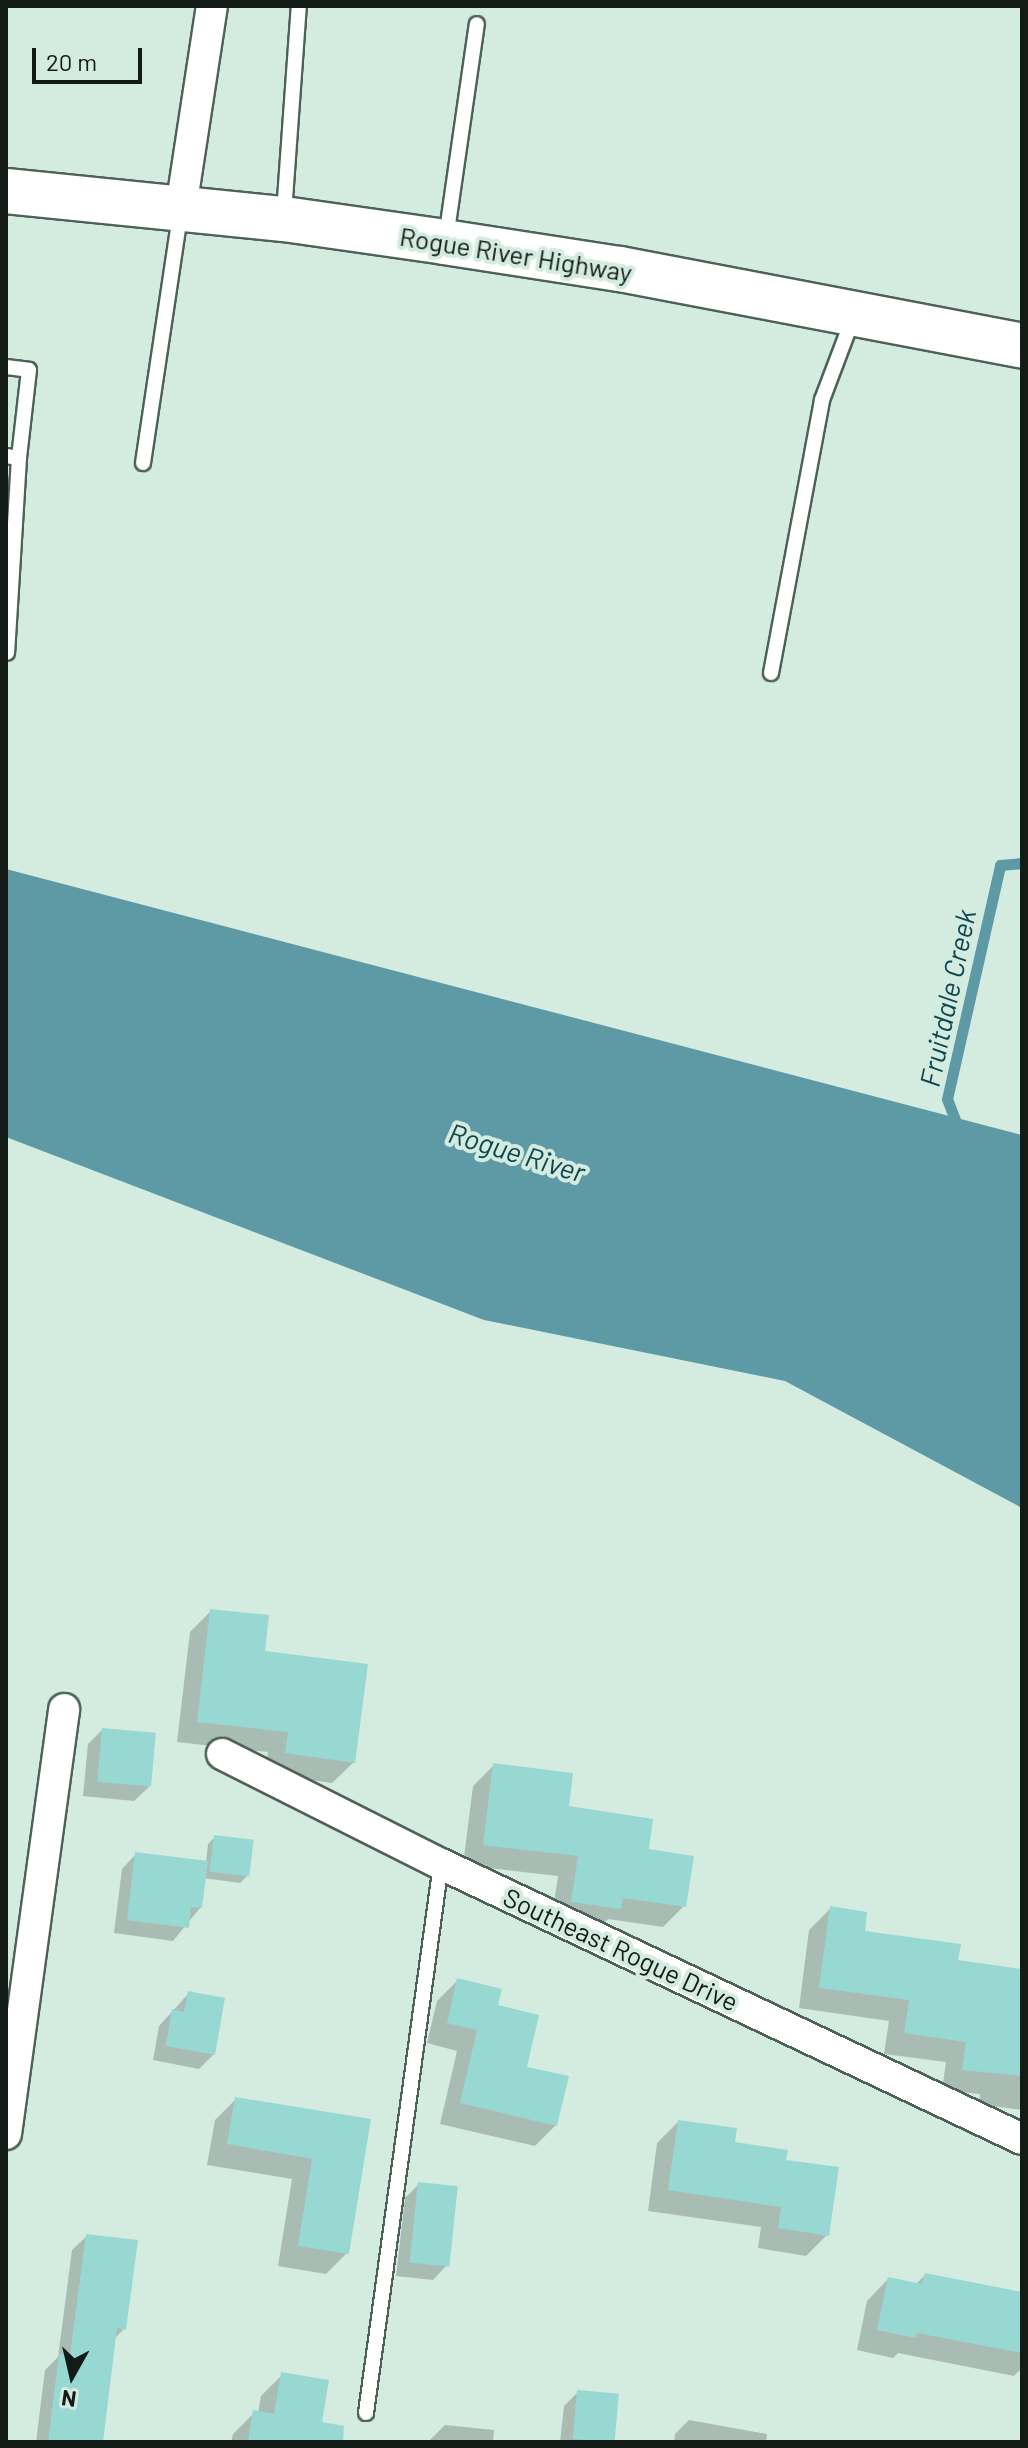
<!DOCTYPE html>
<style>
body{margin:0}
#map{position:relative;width:1028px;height:2448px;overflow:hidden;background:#d4ebe0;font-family:Barlow,sans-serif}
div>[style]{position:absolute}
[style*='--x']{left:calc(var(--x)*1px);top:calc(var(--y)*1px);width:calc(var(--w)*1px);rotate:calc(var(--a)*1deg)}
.water>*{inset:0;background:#5d9aa5}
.shadow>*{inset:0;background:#0003}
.stream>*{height:11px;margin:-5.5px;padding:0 5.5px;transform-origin:5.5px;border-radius:5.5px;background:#5d9aa5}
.building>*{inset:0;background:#98d8d2;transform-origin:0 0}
.roads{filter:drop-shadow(2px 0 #4d6158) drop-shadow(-2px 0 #4d6158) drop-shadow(0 2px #4d6158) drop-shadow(0 -2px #4d6158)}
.service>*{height:14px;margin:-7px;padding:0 7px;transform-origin:7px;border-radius:7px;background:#fff}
.minor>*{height:30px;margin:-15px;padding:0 15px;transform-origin:15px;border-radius:15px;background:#fff}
.primary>*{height:44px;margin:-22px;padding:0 22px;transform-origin:22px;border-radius:22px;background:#fff}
span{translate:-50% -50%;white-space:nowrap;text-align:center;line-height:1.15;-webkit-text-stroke:8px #d4ebe0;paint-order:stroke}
.street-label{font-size:26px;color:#131b17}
.water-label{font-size:28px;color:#0f4750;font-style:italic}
.frame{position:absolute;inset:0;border:8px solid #131b17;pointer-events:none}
.north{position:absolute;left:32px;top:2336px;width:80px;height:80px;-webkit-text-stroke:6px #d4ebe0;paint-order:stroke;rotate:188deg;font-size:22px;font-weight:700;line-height:32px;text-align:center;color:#131b17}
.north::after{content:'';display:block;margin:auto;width:28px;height:36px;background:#131b17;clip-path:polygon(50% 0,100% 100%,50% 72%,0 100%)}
.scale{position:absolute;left:32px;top:48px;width:110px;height:36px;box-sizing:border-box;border:4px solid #131b17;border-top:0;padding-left:10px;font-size:24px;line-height:28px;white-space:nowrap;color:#131b17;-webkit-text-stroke:6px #d4ebe0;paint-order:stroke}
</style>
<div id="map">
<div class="water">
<div style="clip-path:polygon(6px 869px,1022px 1135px,1022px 1508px,785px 1381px,484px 1320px,6px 1137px)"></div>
</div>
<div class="shadow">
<div style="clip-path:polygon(211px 1611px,263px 1653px,354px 1762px,332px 1783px,265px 1774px,268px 1752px,177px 1742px,190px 1632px)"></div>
<div style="clip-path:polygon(102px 1730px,149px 1787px,134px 1801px,83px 1796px,88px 1744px)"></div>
<div style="clip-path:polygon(494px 1765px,646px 1851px,684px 1906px,663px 1927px,608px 1919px,598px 1929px,551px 1922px,558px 1876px,463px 1865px,473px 1786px)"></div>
<div style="clip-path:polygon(215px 1837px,247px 1876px,240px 1883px,203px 1878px,200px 1908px,173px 1941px,114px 1933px,122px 1869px,136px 1854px,206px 1863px,208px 1844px)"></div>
<div style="clip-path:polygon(830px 1909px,863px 1932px,956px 1962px,1022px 1971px,1022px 2110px,979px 2104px,980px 2094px,942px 2090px,946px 2062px,884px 2054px,889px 2021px,799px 2008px,809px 1930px)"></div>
<div style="clip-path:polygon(458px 1980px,496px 2007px,556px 2125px,535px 2146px,440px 2124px,457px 2051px,427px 2043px,437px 2001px)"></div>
<div style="clip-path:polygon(189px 1993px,214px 2054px,199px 2069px,153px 2060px,159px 2026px)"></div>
<div style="clip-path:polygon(236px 2099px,369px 2121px,347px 2253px,326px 2274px,278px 2266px,292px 2179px,207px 2165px,215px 2120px)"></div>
<div style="clip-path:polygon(678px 2122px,732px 2144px,827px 2235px,806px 2256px,758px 2248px,761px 2227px,648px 2211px,657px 2143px)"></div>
<div style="clip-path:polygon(419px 2184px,447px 2265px,433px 2280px,396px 2276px,405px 2198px)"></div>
<div style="clip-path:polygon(87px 2236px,124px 2329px,114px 2339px,101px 2442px,36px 2442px,45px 2370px,58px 2357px,72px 2250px)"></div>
<div style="clip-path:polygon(925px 2275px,1022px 2294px,1022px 2368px,1014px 2376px,898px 2353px,893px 2358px,857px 2350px,867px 2301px,888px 2279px,915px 2285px)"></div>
<div style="clip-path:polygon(282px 2375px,317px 2442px,231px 2442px,233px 2434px,254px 2413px,258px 2413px,261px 2396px)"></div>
<div style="clip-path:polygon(578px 2392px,617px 2396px,612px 2442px,560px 2442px,564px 2406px)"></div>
<div style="clip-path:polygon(689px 2420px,767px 2434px,766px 2442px,674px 2442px,675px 2434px)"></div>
<div style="clip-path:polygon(445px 2425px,494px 2430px,493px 2442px,428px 2442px)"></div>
</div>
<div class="stream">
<div style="--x:959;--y:1130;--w:33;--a:-111"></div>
<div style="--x:947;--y:1099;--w:240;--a:-77.2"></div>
<div style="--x:1000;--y:865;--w:22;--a:-5"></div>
</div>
<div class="building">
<div style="clip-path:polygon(210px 1609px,269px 1615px,265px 1651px,368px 1664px,355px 1763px,285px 1753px,288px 1732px,197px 1722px)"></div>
<div style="left:102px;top:1728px;width:54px;height:54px;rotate:5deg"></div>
<div style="clip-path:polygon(493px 1763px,573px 1773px,569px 1806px,653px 1819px,649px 1849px,694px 1856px,686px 1907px,623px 1898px,621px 1909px,571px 1902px,578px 1856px,483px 1845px)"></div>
<div style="left:214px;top:1835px;width:40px;height:37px;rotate:7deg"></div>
<div style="clip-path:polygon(135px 1852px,208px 1861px,202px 1908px,191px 1907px,189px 1928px,127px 1920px)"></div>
<div style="clip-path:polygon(830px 1906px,867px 1912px,865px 1931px,961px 1944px,958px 1960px,1022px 1969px,1022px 2076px,962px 2070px,966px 2042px,904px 2033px,909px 2000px,819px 1988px)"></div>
<div style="clip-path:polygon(457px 1978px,502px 1989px,498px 2005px,539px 2015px,527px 2067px,569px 2076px,557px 2126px,460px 2103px,477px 2030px,447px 2023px)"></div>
<div style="clip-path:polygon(188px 1991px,225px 1998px,215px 2055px,166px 2046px,172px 2009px,184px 2012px)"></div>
<div style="clip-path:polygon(235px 2097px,371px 2119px,349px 2254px,298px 2246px,312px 2159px,227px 2144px)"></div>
<div style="clip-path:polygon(678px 2120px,737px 2128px,735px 2142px,788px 2150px,786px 2160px,839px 2167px,829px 2236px,778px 2228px,781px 2207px,668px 2190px)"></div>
<div style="left:418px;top:2182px;width:40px;height:81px;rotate:6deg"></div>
<div style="clip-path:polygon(86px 2234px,138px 2240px,126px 2330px,117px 2328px,103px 2442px,48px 2442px,59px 2354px,70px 2355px)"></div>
<div style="clip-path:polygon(925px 2273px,1022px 2292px,1022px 2353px,917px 2333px,916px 2338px,877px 2330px,888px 2277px,922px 2284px)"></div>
<div style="clip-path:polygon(281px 2372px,329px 2380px,322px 2422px,344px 2426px,343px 2442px,248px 2442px,253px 2410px,274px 2414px)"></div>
<div style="left:577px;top:2390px;width:42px;height:49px;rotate:5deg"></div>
</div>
<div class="roads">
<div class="service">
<div style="--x:284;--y:213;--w:208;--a:-85.9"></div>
<div style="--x:446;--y:238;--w:216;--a:-81.8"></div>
<div style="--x:6;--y:367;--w:23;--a:7"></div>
<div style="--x:29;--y:370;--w:89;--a:96.5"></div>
<div style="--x:6;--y:456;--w:13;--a:9"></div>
<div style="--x:19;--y:458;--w:195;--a:93.5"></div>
<div style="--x:143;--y:463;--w:252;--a:-81.5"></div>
<div style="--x:771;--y:673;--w:278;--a:-79.4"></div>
<div style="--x:822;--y:400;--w:88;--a:-69.3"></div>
<div style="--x:366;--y:2413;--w:554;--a:-82.22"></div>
</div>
<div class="minor">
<div style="--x:181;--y:208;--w:204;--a:-81.3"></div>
<div style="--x:222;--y:1754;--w:245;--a:26.7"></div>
<div style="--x:441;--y:1864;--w:643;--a:25.33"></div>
<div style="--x:6;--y:2134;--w:429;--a:-82.2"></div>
</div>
<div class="primary">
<div style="--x:6;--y:191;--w:279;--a:5.8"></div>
<div style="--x:284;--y:219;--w:163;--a:8.1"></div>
<div style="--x:445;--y:242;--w:177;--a:8.8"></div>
<div style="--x:620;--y:269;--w:409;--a:10.8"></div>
</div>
</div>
<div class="street-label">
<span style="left:516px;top:254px;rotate:9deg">Rogue River Highway</span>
<span style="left:621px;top:1949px;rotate:25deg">Southeast Rogue Drive</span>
</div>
<div class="water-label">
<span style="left:947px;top:998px;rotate:-78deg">Fruitdale Creek</span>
<span style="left:517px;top:1152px;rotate:17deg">Rogue River</span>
</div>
<div class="frame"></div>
<div class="north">N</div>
<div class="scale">20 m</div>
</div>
